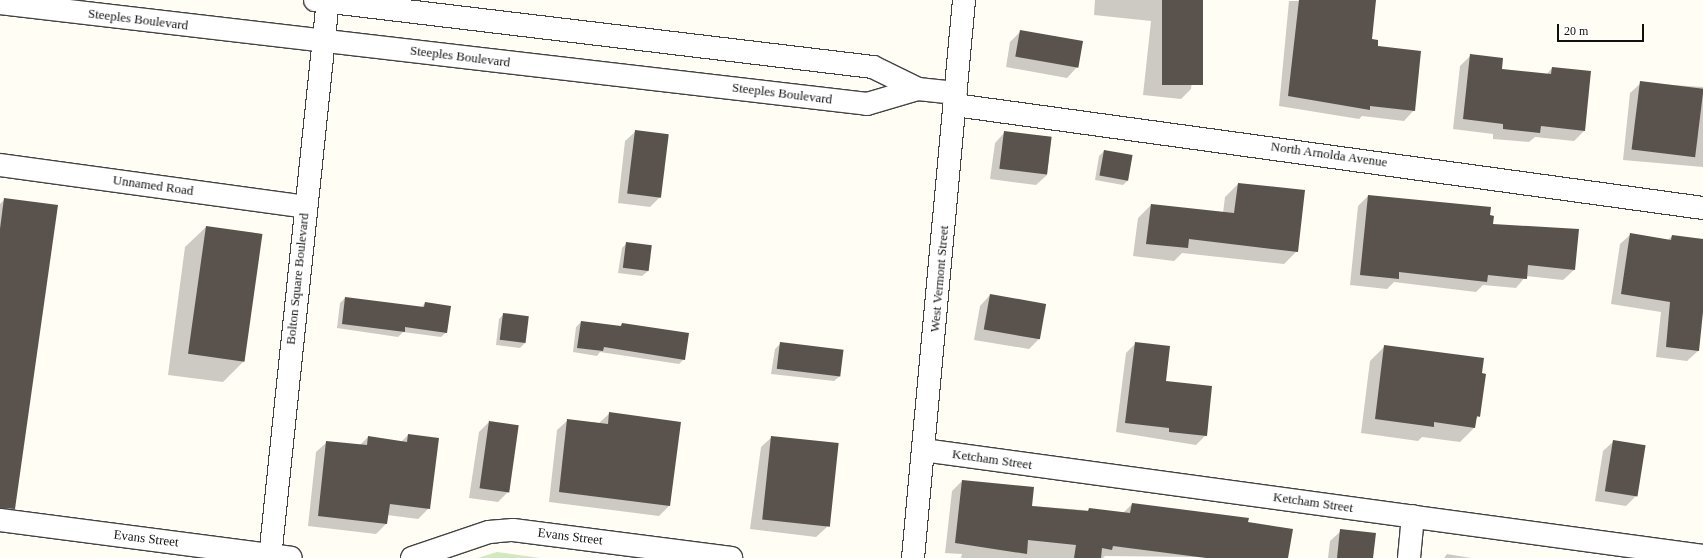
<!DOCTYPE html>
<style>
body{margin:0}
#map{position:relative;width:1703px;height:558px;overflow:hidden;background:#fffdf4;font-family:Georgia,serif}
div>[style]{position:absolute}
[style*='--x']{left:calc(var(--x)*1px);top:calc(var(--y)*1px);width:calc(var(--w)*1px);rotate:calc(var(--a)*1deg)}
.green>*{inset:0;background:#d0e9bd}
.shadow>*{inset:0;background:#0003}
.building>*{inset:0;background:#59524d;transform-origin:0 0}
.roads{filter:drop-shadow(1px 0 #434343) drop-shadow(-1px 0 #434343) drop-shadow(0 1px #434343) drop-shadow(0 -1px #434343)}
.street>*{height:22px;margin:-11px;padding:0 11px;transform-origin:11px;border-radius:11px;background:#fff}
span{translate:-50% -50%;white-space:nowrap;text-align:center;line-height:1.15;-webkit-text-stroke:4px #fff;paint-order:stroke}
.street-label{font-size:13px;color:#101010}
.scale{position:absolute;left:1557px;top:24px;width:87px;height:18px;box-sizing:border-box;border:2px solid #101010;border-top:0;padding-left:5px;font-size:12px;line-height:14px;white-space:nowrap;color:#101010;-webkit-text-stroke:3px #fff;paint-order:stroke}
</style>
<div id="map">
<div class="green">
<div style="clip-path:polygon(497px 552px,540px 558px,478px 558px)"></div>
</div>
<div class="shadow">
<div style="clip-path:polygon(1095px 0,1202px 0,1191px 89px,1181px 99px,1143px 95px,1151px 21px,1094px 15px)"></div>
<div style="clip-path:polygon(1375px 0,1371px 40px,1414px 110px,1404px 121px,1362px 116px,1359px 119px,1279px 106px,1289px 1px)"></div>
<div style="clip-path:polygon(1020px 32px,1077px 67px,1067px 78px,1006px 67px,1010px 42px)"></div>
<div style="clip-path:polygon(1471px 55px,1500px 70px,1546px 75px,1552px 68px,1584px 131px,1574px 141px,1535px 137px,1529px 142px,1493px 139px,1493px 134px,1453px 129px,1460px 66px)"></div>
<div style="clip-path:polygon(1641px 83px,1703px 87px,1703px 167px,1623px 160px,1630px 93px)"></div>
<div style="clip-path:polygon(636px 131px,660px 197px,650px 207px,618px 203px,625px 141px)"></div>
<div style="clip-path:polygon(1005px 132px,1051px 138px,1047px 175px,1036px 185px,990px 179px,995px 143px)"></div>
<div style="clip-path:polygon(1104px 151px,1132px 156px,1128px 180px,1123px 185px,1095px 180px,1099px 156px)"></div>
<div style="clip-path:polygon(1238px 184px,1297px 251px,1284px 264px,1182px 253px,1174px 261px,1133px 256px,1138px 218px,1151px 205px,1223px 213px,1225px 197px)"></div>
<div style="clip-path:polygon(1368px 196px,1489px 216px,1492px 225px,1574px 270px,1563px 280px,1526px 276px,1516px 288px,1483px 285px,1476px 292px,1394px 282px,1387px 289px,1350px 285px,1358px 206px)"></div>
<div style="clip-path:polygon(5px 199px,0 507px,0 204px)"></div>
<div style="clip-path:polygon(206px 227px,261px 234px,244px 361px,223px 382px,168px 375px,185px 247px)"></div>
<div style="clip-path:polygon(1631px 234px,1668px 240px,1672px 236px,1703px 240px,1703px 302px,1698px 351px,1687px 361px,1656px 357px,1661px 312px,1611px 304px,1620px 244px)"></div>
<div style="clip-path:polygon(627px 243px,648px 271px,642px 276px,618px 273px,622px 248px)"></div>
<div style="clip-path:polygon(990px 295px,1039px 339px,1029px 349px,974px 340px,980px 306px)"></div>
<div style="clip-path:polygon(345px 298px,421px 308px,425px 303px,447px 332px,441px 337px,403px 332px,398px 337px,337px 328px,340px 303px)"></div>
<div style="clip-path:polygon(504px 314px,525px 343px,520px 348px,496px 345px,499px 319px)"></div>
<div style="clip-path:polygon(581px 322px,619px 327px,622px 324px,684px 359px,679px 364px,600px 352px,597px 356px,573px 352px,576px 327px)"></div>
<div style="clip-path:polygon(1136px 343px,1206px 435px,1196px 445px,1116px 432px,1126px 353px)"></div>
<div style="clip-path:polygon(780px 344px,840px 376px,834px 381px,771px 374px,775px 349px)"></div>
<div style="clip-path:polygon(1385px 346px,1479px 416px,1475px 420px,1474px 428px,1460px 442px,1422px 437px,1418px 441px,1361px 433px,1370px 361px)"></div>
<div style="clip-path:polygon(610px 413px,669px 506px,659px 516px,549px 502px,557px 430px,568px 420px,599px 423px)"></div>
<div style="clip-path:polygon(489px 422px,508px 492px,498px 502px,469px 498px,479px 432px)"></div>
<div style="clip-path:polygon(408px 435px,429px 508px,418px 519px,387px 515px,386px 524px,376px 534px,308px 526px,316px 452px,327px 442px,360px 445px,368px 437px,401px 442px)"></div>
<div style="clip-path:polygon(772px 437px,827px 527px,816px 537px,750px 529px,761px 447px)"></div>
<div style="clip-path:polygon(1614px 441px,1636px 496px,1626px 506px,1595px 501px,1603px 451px)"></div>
<div style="clip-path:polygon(962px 481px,1031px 506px,1123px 513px,1132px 504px,1247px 522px,1287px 558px,1105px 556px,1103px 558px,961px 558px,962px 554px,945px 553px,952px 491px)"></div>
<div style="clip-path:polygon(1341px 531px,1372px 558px,1328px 558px,1330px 541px)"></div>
<div style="clip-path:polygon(1447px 554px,1471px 558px,1444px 558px)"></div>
</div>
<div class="building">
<div style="left:1162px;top:0;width:41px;height:85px"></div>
<div style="clip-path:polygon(1299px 0,1376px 0,1372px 39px,1378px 40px,1378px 46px,1421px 51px,1415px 111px,1370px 106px,1370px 110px,1288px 96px)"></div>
<div style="left:1020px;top:30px;width:64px;height:27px;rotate:10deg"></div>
<div style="clip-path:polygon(1470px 54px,1503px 58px,1502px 69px,1551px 74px,1552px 67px,1591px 71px,1585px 131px,1541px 126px,1540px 133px,1503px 129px,1503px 124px,1463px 119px)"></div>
<div style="left:1640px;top:81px;width:64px;height:69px;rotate:7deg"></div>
<div style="left:635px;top:130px;width:34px;height:64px;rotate:7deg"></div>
<div style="left:1004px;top:131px;width:48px;height:38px;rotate:7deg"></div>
<div style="left:1104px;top:150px;width:29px;height:26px;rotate:10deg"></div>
<div style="clip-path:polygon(1238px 183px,1305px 190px,1298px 252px,1189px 239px,1188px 248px,1146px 244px,1151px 204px,1234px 213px)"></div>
<div style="clip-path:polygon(1368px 195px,1491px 207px,1490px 215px,1494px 216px,1493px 224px,1579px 229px,1575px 270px,1528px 265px,1527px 279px,1488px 275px,1487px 282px,1399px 272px,1399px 279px,1360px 275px)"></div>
<div style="clip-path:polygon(4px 198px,58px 205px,15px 509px,0 508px,0 229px)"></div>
<div style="left:206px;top:226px;width:57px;height:129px;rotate:8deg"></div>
<div style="clip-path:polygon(1630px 233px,1671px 240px,1672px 235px,1703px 239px,1703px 312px,1699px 351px,1666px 347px,1670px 302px,1621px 294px)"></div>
<div style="left:626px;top:242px;width:26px;height:26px;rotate:7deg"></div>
<div style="left:990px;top:294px;width:57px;height:36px;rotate:10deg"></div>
<div style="clip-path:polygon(345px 297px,424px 307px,425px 302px,451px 306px,447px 333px,405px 327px,405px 332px,342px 324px)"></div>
<div style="left:503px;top:313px;width:26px;height:27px;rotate:7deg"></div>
<div style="clip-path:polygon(581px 321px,621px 326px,622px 323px,689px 333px,685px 360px,604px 347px,603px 351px,577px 348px)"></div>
<div style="left:780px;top:342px;width:64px;height:27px;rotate:7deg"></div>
<div style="clip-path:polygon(1135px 342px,1170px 346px,1166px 381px,1212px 386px,1207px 436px,1169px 432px,1169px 428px,1125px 423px)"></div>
<div style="clip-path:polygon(1384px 345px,1484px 358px,1482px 373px,1486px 374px,1480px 417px,1477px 416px,1475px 428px,1434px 422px,1434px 427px,1375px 419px)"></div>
<div style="clip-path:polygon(609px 412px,681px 422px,670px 506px,559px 492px,567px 419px,608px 424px)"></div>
<div style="left:489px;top:421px;width:30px;height:68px;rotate:8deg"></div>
<div style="clip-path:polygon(408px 434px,439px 438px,430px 509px,390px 504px,387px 524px,318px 516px,326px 441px,367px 445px,368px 436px,407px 442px)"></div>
<div style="left:771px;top:436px;width:68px;height:84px;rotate:6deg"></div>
<div style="left:1613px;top:440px;width:33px;height:52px;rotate:9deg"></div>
<div style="clip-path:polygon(962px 480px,1034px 487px,1032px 506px,1088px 511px,1089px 508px,1130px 513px,1132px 503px,1249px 518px,1248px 522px,1293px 529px,1288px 558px,1206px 558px,1113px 546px,1112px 550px,1102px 548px,1101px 558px,1074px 558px,1076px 545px,1028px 540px,1027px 554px,955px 543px)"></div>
<div style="clip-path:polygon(1340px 529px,1376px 533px,1373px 558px,1337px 558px)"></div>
</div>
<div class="roads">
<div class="street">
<div style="--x:315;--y:0;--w:562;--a:6.85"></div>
<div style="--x:873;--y:67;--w:50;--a:26.1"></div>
<div style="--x:918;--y:89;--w:38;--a:6"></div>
<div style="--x:0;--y:3;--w:873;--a:6.64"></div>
<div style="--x:867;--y:104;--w:53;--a:-16.4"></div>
<div style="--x:955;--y:105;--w:755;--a:7.84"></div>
<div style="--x:0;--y:165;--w:309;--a:7.8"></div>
<div style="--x:923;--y:450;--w:787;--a:7.74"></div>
<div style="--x:0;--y:520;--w:293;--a:7.4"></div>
<div style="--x:270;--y:558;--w:561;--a:-84.07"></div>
<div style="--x:412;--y:558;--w:81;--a:-18.7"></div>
<div style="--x:489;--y:532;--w:24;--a:-5"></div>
<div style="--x:513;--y:530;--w:220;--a:7.3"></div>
<div style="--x:913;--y:558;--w:560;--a:-84.78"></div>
<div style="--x:1409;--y:558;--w:42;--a:-84.6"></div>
</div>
</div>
<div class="street-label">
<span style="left:138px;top:20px;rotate:7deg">Steeples Boulevard</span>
<span style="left:460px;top:57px;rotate:7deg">Steeples Boulevard</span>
<span style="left:782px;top:94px;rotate:7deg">Steeples Boulevard</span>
<span style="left:1329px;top:155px;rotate:8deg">North Arnolda Avenue</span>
<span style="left:153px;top:186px;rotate:8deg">Unnamed Road</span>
<span style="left:298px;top:279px;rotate:-84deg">Bolton Square Boulevard</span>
<span style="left:940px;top:279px;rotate:-85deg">West Vermont Street</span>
<span style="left:992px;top:460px;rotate:8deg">Ketcham Street</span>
<span style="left:1313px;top:503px;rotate:8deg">Ketcham Street</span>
<span style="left:570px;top:537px;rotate:7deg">Evans Street</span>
<span style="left:146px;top:539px;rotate:7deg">Evans Street</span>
</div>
<div class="scale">20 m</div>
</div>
